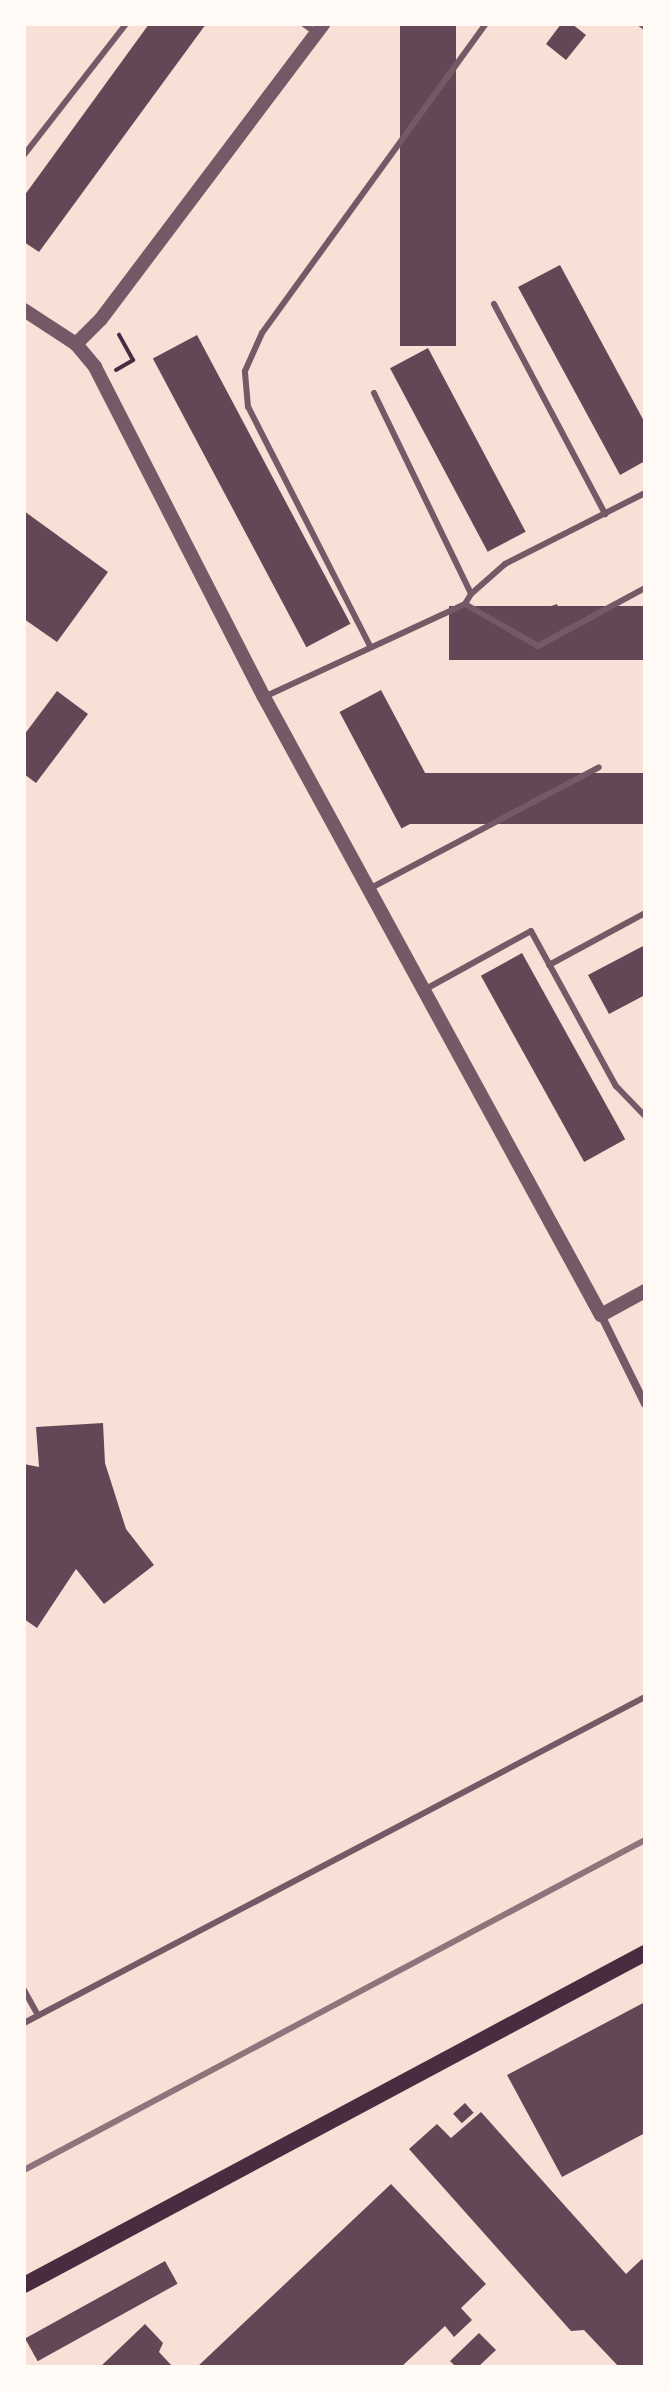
<!DOCTYPE html>
<style>
body{margin:0}
#map{position:relative;width:669px;height:2391px;overflow:hidden;background:#f7e1d7;font-family:Rubik,sans-serif}
div>[style]{position:absolute}
[style*='--x']{left:calc(var(--x)*1px);top:calc(var(--y)*1px);width:calc(var(--w)*1px);rotate:calc(var(--a)*1deg)}
.building>*{inset:0;background:#644757;transform-origin:0 0}
.path>*{height:4px;margin:-2px;padding:0 2px;transform-origin:2px;border-radius:2px;background:#4a2c40}
.service>*{height:6px;margin:-3px;padding:0 3px;transform-origin:3px;border-radius:3px;background:#755966}
.minor>*{height:8px;margin:-4px;padding:0 4px;transform-origin:4px;border-radius:4px;background:#755966}
.tertiary>*{height:14px;margin:-7px;padding:0 7px;transform-origin:7px;border-radius:7px;background:#755966}
.secondary>*{height:16px;margin:-8px;padding:0 8px;transform-origin:8px;border-radius:8px;background:#4a2c40}
.rail>*{height:6px;margin:-3px;padding:0 3px;transform-origin:3px;border-radius:3px;background:#8f747c}
span{translate:-50% -50%;white-space:nowrap;text-align:center;line-height:1.15;-webkit-text-stroke:8px #fffaf5;paint-order:stroke}
.frame{position:absolute;inset:0;border:26px solid #fffaf5;pointer-events:none}
</style>
<div id="map">
<div class="building">
<div style="clip-path:polygon(149px 24px,206px 24px,39px 252px,24px 242px,24px 196px)"></div>
<div style="left:400px;top:24px;width:56px;height:322px"></div>
<div style="clip-path:polygon(561px 24px,572px 24px,586px 35px,566px 60px,546px 44px)"></div>
<div style="clip-path:polygon(560px 265px,645px 423px,645px 461px,620px 475px,518px 287px)"></div>
<div style="left:197px;top:335px;width:327px;height:50px;rotate:62deg"></div>
<div style="left:428px;top:348px;width:208px;height:43px;rotate:62deg"></div>
<div style="clip-path:polygon(24px 511px,108px 572px,57px 642px,24px 619px)"></div>
<div style="left:557px;top:604px;width:23px;height:31px;rotate:70deg"></div>
<div style="left:645px;top:606px;width:54px;height:196px;rotate:90deg"></div>
<div style="left:381px;top:690px;width:132px;height:47px;rotate:62deg"></div>
<div style="clip-path:polygon(57px 691px,88px 714px,36px 783px,24px 774px,24px 735px)"></div>
<div style="left:645px;top:773px;width:51px;height:243px;rotate:90deg"></div>
<div style="clip-path:polygon(645px 945px,645px 995px,609px 1014px,588px 975px)"></div>
<div style="left:522px;top:953px;width:213px;height:47px;rotate:61deg"></div>
<div style="clip-path:polygon(103px 1423px,105px 1463px,126px 1529px,154px 1565px,104px 1604px,76px 1569px,37px 1628px,24px 1619px,24px 1464px,39px 1467px,36px 1427px)"></div>
<div style="clip-path:polygon(645px 2002px,645px 2133px,562px 2177px,507px 2075px)"></div>
<div style="left:465px;top:2103px;width:13px;height:16px;rotate:48deg"></div>
<div style="clip-path:polygon(481px 2112px,626px 2274px,642px 2259px,645px 2263px,645px 2367px,619px 2367px,584px 2330px,571px 2331px,409px 2149px,437px 2124px,451px 2138px)"></div>
<div style="clip-path:polygon(391px 2184px,486px 2284px,461px 2308px,472px 2320px,454px 2337px,445px 2326px,401px 2367px,197px 2367px)"></div>
<div style="left:165px;top:2261px;width:26px;height:160px;rotate:61deg"></div>
<div style="clip-path:polygon(145px 2324px,163px 2343px,159px 2352px,173px 2367px,100px 2367px)"></div>
<div style="clip-path:polygon(479px 2333px,496px 2350px,478px 2367px,456px 2367px,450px 2361px)"></div>
</div>
<div class="path">
<div style="--x:116;--y:370;--w:20;--a:-30"></div>
<div style="--x:133;--y:360;--w:29;--a:-119"></div>
</div>
<div class="service">
<div style="--x:304;--y:24;--w:15;--a:37"></div>
<div style="--x:641;--y:24;--w:5;--a:37"></div>
<div style="--x:24;--y:155;--w:166;--a:-52.1"></div>
<div style="--x:494;--y:304;--w:238;--a:62.1"></div>
<div style="--x:374;--y:393;--w:223;--a:64.2"></div>
<div style="--x:471;--y:594;--w:12;--a:121"></div>
<div style="--x:471;--y:594;--w:45;--a:-41.4"></div>
<div style="--x:505;--y:564;--w:157;--a:-26.9"></div>
<div style="--x:370;--y:646;--w:268;--a:-117"></div>
<div style="--x:248;--y:407;--w:36;--a:-95"></div>
<div style="--x:245;--y:371;--w:42;--a:-65.9"></div>
<div style="--x:262;--y:333;--w:382;--a:-54.1"></div>
<div style="--x:264;--y:697;--w:221;--a:-24.8"></div>
<div style="--x:465;--y:604;--w:84;--a:29.9"></div>
<div style="--x:538;--y:646;--w:122;--a:-28.5"></div>
<div style="--x:369;--y:889;--w:260;--a:-27.9"></div>
<div style="--x:549;--y:965;--w:109;--a:-28.4"></div>
<div style="--x:424;--y:990;--w:122;--a:-28.9"></div>
<div style="--x:531;--y:931;--w:177;--a:61.3"></div>
<div style="--x:616;--y:1086;--w:42;--a:46"></div>
<div style="--x:24;--y:1990;--w:29;--a:61"></div>
<div style="--x:24;--y:2023;--w:701;--a:-27.7"></div>
</div>
<div class="minor">
<div style="--x:601;--y:1315;--w:99;--a:63.7"></div>
</div>
<div class="tertiary">
<div style="--x:24;--y:310;--w:62;--a:33.2"></div>
<div style="--x:76;--y:344;--w:30;--a:50"></div>
<div style="--x:95;--y:367;--w:371;--a:62.9"></div>
<div style="--x:264;--y:697;--w:704;--a:61.4"></div>
<div style="--x:601;--y:1315;--w:50;--a:-28.6"></div>
<div style="--x:76;--y:344;--w:35;--a:-45"></div>
<div style="--x:101;--y:319;--w:369;--a:-53"></div>
</div>
<div class="secondary">
<div style="--x:24;--y:2285;--w:704;--a:-28.13"></div>
</div>
<div class="rail">
<div style="--x:24;--y:2170;--w:703;--a:-27.99"></div>
</div>
<div class="frame"></div>
</div>
